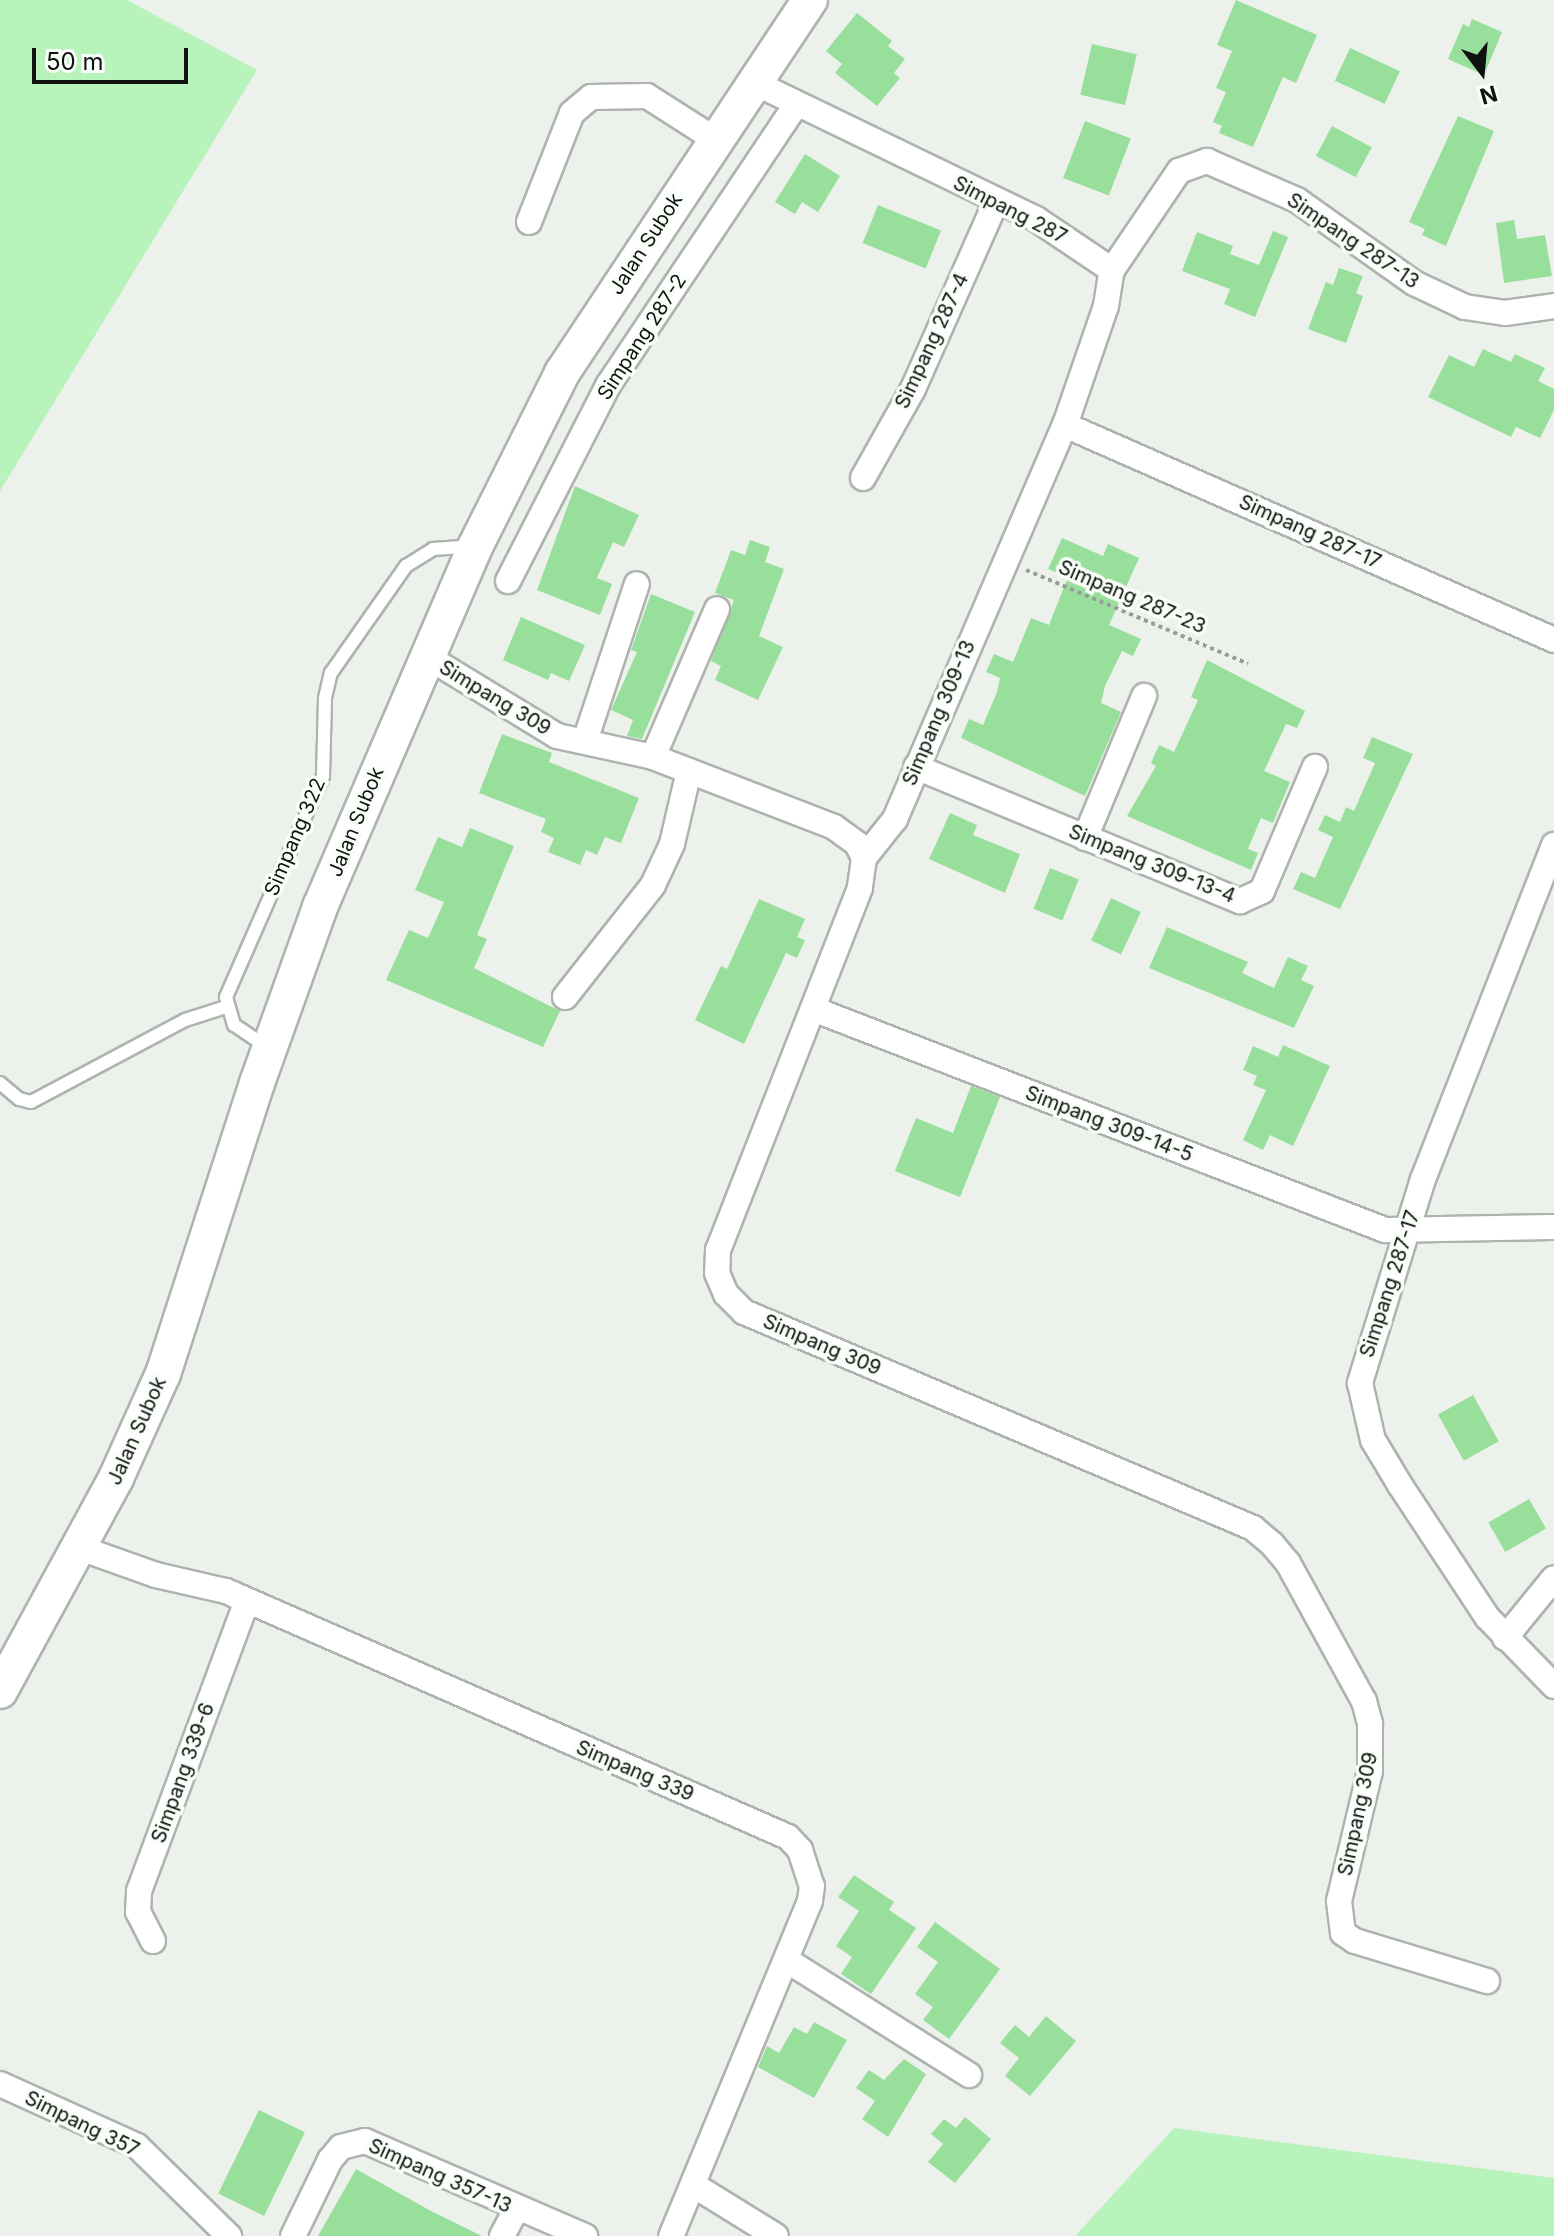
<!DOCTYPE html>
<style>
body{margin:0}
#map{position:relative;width:1554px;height:2236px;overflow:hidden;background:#ecf1ec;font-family:Inter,sans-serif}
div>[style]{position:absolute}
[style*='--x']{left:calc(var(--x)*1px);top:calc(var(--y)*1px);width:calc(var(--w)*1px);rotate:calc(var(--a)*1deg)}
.green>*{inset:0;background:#b9f3bc}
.building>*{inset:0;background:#98df9c;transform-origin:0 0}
.path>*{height:4px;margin-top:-2px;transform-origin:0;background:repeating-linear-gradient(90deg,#989c98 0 4px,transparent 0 8px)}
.roads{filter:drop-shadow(2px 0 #aeb3af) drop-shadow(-2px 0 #aeb3af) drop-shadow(0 2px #aeb3af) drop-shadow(0 -2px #aeb3af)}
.service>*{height:12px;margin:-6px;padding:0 6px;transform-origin:6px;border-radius:6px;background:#fff}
.minor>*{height:24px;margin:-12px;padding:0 12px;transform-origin:12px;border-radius:12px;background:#fff}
.secondary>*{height:34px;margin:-17px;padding:0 17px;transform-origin:17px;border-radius:17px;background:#fff}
span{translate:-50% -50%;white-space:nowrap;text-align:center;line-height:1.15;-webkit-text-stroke:7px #f9fef9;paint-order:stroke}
.street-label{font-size:20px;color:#101210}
.north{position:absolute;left:1442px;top:32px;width:80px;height:80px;-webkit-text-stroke:6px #f9fef9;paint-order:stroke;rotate:164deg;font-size:22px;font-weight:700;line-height:32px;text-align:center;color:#101210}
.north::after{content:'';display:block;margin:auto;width:28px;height:36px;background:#101210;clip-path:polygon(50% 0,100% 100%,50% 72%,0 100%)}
.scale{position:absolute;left:32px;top:48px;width:156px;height:36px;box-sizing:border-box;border:4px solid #101210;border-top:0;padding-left:10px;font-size:24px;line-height:28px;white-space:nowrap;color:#101210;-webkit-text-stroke:6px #f9fef9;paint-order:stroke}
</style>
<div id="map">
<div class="green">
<div style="clip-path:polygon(0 0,127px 0,257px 70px,0 491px)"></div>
<div style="clip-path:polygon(1174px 2128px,1554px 2178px,1554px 2236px,1075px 2236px)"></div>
</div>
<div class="building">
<div style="clip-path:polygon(1236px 0,1317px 35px,1296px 83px,1283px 77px,1253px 147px,1219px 133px,1222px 126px,1213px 122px,1226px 92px,1216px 88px,1232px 51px,1217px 45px)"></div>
<div style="clip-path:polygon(857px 13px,892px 41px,888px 46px,905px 59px,894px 73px,900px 78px,877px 106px,835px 73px,842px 64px,826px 51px)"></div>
<div style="clip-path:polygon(1472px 19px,1502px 32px,1484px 75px,1448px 59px,1463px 24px,1469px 27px)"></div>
<div style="left:1092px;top:44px;width:46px;height:52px;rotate:13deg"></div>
<div style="left:1350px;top:48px;width:55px;height:36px;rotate:25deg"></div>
<div style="clip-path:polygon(1458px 116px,1494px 131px,1446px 246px,1422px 235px,1425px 229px,1409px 222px)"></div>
<div style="left:1085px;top:121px;width:49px;height:61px;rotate:21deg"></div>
<div style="left:1332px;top:126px;width:45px;height:34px;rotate:28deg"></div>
<div style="clip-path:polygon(805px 154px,840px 176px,818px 212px,802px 202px,795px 214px,775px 202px)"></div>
<div style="left:878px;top:205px;width:68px;height:41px;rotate:22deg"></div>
<div style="clip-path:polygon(1514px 220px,1517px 239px,1545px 235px,1552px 276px,1504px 283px,1496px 223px)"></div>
<div style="clip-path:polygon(1273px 231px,1288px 237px,1255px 317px,1224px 304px,1230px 289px,1182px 271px,1197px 232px,1233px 246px,1230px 254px,1259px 265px)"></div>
<div style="clip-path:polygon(1339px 268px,1363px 276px,1356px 293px,1363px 296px,1346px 343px,1308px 329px,1326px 282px,1333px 285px)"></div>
<div style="clip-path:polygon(1483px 349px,1511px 362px,1515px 354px,1545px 368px,1538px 381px,1554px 389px,1554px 410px,1540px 438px,1516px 427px,1511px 437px,1428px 397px,1449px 355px,1474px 367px)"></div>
<div style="clip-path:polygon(575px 486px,639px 515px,624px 547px,613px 542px,597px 578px,612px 584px,600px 615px,537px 590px)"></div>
<div style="clip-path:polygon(1062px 538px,1103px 556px,1108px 544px,1139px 558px,1109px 625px,1141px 639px,1133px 656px,1122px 651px,1105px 686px,1101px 703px,1121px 712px,1085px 796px,961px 738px,969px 719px,983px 725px,997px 692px,1000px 678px,986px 672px,994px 654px,1013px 662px,1031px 618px,1049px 625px,1068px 577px,1048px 569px)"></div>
<div style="clip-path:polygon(750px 540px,770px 547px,765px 562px,784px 569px,759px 636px,783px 647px,758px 700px,715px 680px,721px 666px,711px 661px,734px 600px,715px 593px,731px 550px,745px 555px)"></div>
<div style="clip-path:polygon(651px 594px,695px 612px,642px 739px,627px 736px,633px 720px,611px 710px,637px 652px,631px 650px)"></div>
<div style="clip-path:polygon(521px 617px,585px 645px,569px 681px,551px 673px,548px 680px,503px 660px)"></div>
<div style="clip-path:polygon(1207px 660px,1305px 711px,1297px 728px,1286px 724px,1264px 771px,1290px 782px,1273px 823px,1261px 818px,1248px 849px,1258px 853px,1251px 870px,1127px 816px,1156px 766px,1151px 763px,1159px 745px,1174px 752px,1198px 700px,1191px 697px)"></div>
<div style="clip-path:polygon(502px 734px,552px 753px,549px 762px,639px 798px,621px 843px,605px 837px,597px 855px,586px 850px,580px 865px,548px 852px,554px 838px,541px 832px,546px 819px,479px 793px)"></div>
<div style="clip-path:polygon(1372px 737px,1413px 754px,1340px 909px,1293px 889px,1301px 872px,1315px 878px,1333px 837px,1318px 830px,1325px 815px,1340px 822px,1346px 807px,1354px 811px,1375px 763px,1363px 758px)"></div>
<div style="clip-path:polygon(950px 813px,977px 825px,973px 835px,1020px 854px,1005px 893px,929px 859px)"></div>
<div style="clip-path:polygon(470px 828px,514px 846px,477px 935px,487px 939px,474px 968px,560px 1011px,543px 1047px,386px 980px,409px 930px,428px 938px,444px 902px,415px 890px,438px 837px,462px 847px)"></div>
<div style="left:1050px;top:868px;width:31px;height:44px;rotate:22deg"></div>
<div style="left:1111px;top:898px;width:33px;height:47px;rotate:25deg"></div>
<div style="clip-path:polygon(759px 899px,805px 919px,797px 937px,805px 940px,797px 958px,786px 953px,744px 1044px,695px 1020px,721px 966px,727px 969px)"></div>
<div style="clip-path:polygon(1167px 927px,1248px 962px,1242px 973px,1274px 988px,1288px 957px,1308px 966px,1301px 980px,1314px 986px,1294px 1028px,1149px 968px)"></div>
<div style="clip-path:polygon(1283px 1045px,1330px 1066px,1293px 1146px,1270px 1135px,1263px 1150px,1243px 1140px,1266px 1090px,1253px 1085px,1257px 1076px,1243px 1070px,1253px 1046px,1278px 1057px)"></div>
<div style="clip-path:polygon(971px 1086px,1000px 1097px,960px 1197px,895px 1171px,916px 1118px,953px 1133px)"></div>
<div style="left:1473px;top:1395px;width:53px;height:40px;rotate:61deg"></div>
<div style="left:1529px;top:1499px;width:34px;height:47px;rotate:60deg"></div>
<div style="clip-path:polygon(854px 1875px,894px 1902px,889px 1910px,916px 1928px,871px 1994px,841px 1974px,852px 1957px,836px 1946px,859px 1911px,838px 1897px)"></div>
<div style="clip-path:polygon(935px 1922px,1000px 1969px,949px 2039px,923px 2020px,933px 2007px,915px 1994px,938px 1962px,917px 1947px)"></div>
<div style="clip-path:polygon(1046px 2016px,1076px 2041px,1030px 2096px,1005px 2076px,1019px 2058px,1000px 2043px,1015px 2025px,1029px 2037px)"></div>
<div style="clip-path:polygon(814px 2022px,847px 2040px,814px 2098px,758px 2067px,767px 2046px,779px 2053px,794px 2027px,807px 2034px)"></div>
<div style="clip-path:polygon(904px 2059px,926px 2074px,888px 2137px,862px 2119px,875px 2101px,856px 2088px,869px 2070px,884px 2080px)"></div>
<div style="left:259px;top:2110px;width:51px;height:93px;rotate:26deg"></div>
<div style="clip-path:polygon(965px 2117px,991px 2139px,955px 2183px,928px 2162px,943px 2144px,931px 2134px,944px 2119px,956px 2128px)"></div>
<div style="clip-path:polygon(356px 2169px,431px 2211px,482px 2236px,318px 2236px)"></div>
</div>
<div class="path">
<div style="--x:1026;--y:570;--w:241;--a:22.9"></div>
</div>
<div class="roads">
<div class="service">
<div style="--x:267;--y:1047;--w:40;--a:-146"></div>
<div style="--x:234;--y:1025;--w:29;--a:-106"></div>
<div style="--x:226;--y:997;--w:241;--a:-66.3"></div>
<div style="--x:323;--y:776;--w:78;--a:-88.5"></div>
<div style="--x:325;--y:698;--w:26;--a:-77"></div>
<div style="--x:331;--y:673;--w:131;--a:-55"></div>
<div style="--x:406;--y:566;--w:32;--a:-32"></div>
<div style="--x:433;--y:549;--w:39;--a:-4"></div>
<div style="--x:0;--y:1083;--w:25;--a:40"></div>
<div style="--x:19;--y:1099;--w:12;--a:14"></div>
<div style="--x:31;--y:1102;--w:174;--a:-28"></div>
<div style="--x:185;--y:1020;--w:43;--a:-17.6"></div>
</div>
<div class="minor">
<div style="--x:755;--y:83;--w:312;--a:25.8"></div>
<div style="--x:1036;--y:219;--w:92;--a:33.9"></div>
<div style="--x:529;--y:222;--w:117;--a:-68.5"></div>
<div style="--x:572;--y:113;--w:25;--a:-40"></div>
<div style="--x:591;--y:97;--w:56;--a:-1"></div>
<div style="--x:647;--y:96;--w:82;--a:32.5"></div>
<div style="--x:1065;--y:425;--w:534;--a:23.73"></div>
<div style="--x:863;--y:478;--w:102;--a:-60.7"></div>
<div style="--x:913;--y:389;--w:205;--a:-66.1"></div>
<div style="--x:508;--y:581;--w:221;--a:-62.9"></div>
<div style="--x:609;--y:384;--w:336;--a:-56.2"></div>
<div style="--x:426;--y:656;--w:153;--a:31.4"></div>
<div style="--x:557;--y:736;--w:98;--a:12.3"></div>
<div style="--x:653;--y:757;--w:194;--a:21.1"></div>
<div style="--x:834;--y:827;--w:29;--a:36"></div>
<div style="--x:857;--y:844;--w:16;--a:63"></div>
<div style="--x:864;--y:858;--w:30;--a:98"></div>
<div style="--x:860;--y:888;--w:389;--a:111.4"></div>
<div style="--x:718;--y:1250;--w:23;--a:92"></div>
<div style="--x:717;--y:1273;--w:23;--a:67"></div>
<div style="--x:726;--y:1294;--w:25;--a:45"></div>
<div style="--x:744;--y:1312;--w:553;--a:22.99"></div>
<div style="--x:1253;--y:1528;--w:25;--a:40"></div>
<div style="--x:1272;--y:1544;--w:25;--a:50"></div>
<div style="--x:1288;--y:1563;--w:158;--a:61.2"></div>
<div style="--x:1364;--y:1701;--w:24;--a:75"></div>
<div style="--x:1370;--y:1724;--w:47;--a:90"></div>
<div style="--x:1370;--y:1771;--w:134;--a:103.4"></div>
<div style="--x:1339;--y:1901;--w:32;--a:83"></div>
<div style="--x:1343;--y:1933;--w:14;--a:34"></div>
<div style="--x:1355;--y:1941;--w:138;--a:16.9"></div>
<div style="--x:585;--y:741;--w:165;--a:-71.7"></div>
<div style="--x:653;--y:757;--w:161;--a:-66.6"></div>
<div style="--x:916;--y:767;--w:351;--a:22.5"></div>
<div style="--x:1240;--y:901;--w:24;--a:-24"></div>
<div style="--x:1262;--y:891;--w:135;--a:-66.9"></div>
<div style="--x:1085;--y:838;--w:154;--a:-67.4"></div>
<div style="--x:1554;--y:845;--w:359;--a:111.4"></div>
<div style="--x:1423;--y:1179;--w:214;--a:107.2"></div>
<div style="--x:1360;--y:1383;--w:58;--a:77.2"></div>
<div style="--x:1373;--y:1440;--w:52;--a:59"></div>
<div style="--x:1400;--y:1485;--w:158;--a:56.6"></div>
<div style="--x:1487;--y:1617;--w:96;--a:45.8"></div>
<div style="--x:864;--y:858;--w:50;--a:-51.5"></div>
<div style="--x:895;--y:819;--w:429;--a:-66.7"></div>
<div style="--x:1065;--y:425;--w:126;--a:-71"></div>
<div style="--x:1106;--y:306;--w:36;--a:-81"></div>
<div style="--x:1112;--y:270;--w:120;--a:-55.9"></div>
<div style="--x:1179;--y:171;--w:30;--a:-20"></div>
<div style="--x:1207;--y:161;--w:98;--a:23.4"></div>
<div style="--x:1297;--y:200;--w:143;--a:35.4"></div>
<div style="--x:1414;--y:283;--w:56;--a:25.2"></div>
<div style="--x:1465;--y:307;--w:40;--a:8.5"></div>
<div style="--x:1505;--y:313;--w:49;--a:-8.1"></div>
<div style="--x:565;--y:997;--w:142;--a:-51.8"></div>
<div style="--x:653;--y:885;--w:45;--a:-65.1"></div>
<div style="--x:672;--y:844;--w:75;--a:-76.9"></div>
<div style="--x:813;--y:1009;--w:613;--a:21.12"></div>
<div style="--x:1385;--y:1230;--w:169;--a:-1"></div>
<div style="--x:80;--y:1548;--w:81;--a:19.6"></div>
<div style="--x:156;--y:1575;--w:72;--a:12.9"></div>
<div style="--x:226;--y:1591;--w:613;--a:23.64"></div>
<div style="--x:788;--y:1837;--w:18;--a:47"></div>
<div style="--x:800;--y:1850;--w:38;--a:72"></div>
<div style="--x:812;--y:1886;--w:15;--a:98"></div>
<div style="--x:810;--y:1901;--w:363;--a:112.5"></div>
<div style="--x:1505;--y:1638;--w:77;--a:-50.8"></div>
<div style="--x:153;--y:1941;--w:33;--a:-117"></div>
<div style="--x:138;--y:1912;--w:21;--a:-87"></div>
<div style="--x:139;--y:1891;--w:307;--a:-69.6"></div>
<div style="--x:788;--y:1961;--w:214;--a:32.2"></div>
<div style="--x:0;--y:2084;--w:150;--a:24.3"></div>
<div style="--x:137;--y:2146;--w:129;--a:44.4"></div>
<div style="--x:695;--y:2186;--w:95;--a:31.7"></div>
<div style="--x:293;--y:2236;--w:85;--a:-64"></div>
<div style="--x:330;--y:2160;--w:17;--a:-50"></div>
<div style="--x:341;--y:2147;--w:25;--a:-14"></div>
<div style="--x:365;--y:2141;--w:240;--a:23.4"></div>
<div style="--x:502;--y:2236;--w:30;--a:-62"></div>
</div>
<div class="secondary">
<div style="--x:0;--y:1691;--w:243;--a:-61.4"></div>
<div style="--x:116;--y:1478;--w:114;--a:-65.7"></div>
<div style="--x:163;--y:1374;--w:306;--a:-72.1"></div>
<div style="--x:257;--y:1083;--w:187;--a:-70.3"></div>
<div style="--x:320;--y:907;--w:392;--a:-66.7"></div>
<div style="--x:475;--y:547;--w:195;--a:-63.4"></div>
<div style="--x:562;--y:373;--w:448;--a:-56.4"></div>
</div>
</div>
<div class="street-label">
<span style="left:1010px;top:210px;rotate:27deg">Simpang 287</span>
<span style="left:1353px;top:241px;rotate:34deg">Simpang 287-13</span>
<span style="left:646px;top:244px;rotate:-57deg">Jalan Subok</span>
<span style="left:642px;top:337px;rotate:-57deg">Simpang 287-2</span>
<span style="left:932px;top:341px;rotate:-65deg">Simpang 287-4</span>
<span style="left:1310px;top:532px;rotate:24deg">Simpang 287-17</span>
<span style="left:1132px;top:597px;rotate:23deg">Simpang 287-23</span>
<span style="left:495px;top:698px;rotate:31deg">Simpang 309</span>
<span style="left:939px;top:713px;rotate:-67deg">Simpang 309-13</span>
<span style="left:356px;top:822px;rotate:-68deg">Jalan Subok</span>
<span style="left:295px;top:837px;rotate:-67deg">Simpang 322</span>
<span style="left:1152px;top:864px;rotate:22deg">Simpang 309-13-4</span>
<span style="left:1109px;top:1124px;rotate:21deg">Simpang 309-14-5</span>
<span style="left:1390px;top:1284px;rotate:-72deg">Simpang 287-17</span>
<span style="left:822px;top:1345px;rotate:23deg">Simpang 309</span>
<span style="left:137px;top:1431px;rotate:-66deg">Jalan Subok</span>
<span style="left:635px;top:1771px;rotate:23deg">Simpang 339</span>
<span style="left:183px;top:1773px;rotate:-70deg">Simpang 339-6</span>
<span style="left:1358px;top:1814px;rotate:-78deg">Simpang 309</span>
<span style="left:82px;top:2124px;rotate:26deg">Simpang 357</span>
<span style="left:440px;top:2176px;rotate:24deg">Simpang 357-13</span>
</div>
<div class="north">N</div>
<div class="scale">50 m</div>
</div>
